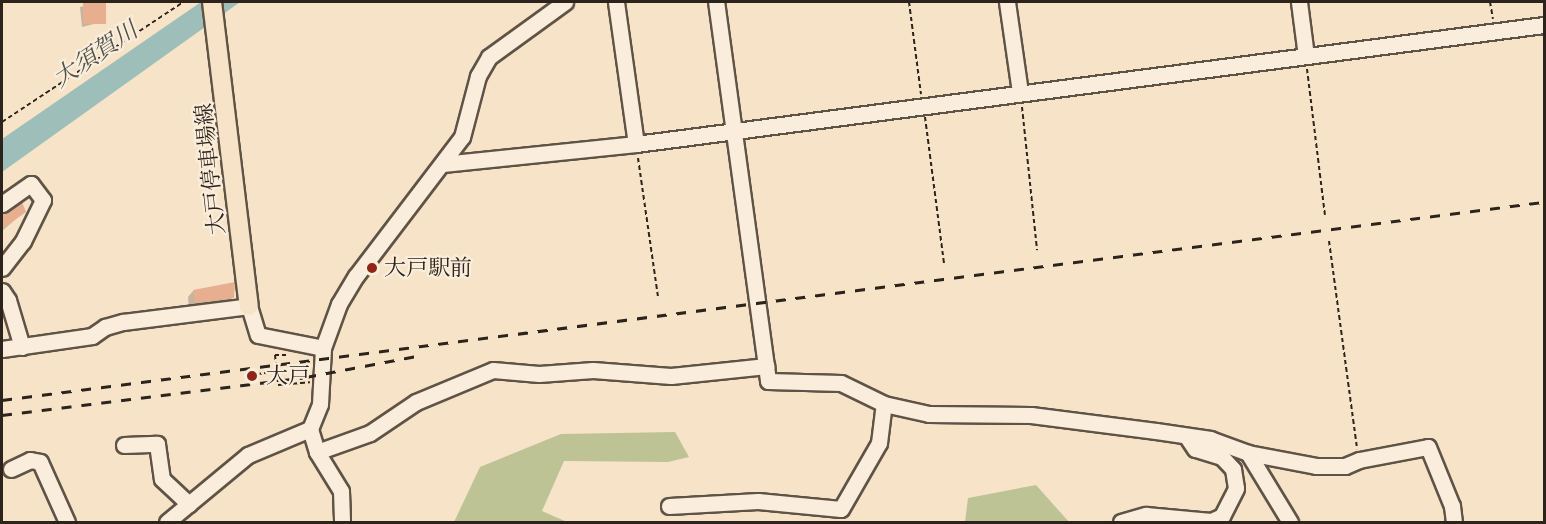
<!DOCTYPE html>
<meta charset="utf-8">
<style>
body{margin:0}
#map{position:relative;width:1546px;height:524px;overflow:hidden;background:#f7e3c8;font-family:"EB Garamond","Noto Serif JP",serif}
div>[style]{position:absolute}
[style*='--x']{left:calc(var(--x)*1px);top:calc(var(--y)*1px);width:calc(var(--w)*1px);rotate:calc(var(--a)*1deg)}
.green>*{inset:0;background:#bec395}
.water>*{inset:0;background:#9dbeb9}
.shadow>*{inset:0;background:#0003}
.building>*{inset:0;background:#e7af8f;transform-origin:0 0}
.path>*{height:2px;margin-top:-1px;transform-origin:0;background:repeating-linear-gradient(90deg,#2c231b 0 4.5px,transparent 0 7.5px)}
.roads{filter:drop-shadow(2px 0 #5f5346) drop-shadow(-2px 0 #5f5346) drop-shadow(0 2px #5f5346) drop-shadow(0 -2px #5f5346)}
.minor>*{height:15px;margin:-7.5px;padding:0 7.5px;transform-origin:7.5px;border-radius:7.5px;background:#faeddb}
.major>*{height:18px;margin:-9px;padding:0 9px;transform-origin:9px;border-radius:9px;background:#f7e3c8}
.rail>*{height:3px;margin-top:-1.5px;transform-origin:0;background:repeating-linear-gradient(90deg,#2c231b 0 10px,transparent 0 20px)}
.path-bridge>*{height:2px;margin-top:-1px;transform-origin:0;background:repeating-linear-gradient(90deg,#2c231b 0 4.5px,transparent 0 7.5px)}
.dots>*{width:16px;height:16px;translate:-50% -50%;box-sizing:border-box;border:3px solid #faeddb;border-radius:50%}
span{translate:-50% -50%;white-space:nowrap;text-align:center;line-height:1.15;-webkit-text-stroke:4.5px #faeddb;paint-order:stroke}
.street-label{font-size:22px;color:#2c231b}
.poi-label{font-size:22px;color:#2c231b}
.left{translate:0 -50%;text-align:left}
.water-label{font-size:24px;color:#4e524a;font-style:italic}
.frame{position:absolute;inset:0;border:3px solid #2c231b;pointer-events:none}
</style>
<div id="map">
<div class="green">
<div style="clip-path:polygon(675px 432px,689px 457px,668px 462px,564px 461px,542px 511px,567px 522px,454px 522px,480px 467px,561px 434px)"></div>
<div style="clip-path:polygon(1036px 485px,1069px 522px,965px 522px,968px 498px)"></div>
</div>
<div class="water">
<div style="clip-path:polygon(201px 2px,240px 2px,2px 172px,2px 139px)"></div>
</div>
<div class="shadow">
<div style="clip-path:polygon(104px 2px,106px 21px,82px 27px,80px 7px)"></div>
<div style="clip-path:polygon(21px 204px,24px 212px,2px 231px,2px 216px)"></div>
<div style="clip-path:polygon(193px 291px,233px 297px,227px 303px,189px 308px,188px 297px)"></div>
</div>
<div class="building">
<div style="left:83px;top:2px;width:23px;height:22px"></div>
<div style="clip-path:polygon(22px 202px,26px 212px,2px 229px,2px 214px)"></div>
<div style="clip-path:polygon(235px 282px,234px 298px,195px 303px,193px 290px)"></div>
</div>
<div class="path">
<div style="--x:909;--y:2;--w:93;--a:82.6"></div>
<div style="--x:1490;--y:2;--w:17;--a:80"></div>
<div style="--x:1307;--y:69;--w:147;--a:83"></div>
<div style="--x:1022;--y:107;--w:144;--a:84"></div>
<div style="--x:925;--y:117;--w:148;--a:82.6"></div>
<div style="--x:2;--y:122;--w:217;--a:-33.5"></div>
<div style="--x:638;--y:158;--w:140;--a:81.8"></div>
<div style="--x:1329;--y:241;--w:210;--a:82.3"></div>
<div style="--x:275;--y:355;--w:11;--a:0"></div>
<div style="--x:257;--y:374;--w:20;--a:-6"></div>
<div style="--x:278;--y:385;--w:32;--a:-5"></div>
</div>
<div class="roads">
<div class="minor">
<div style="--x:616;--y:2;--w:143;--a:82"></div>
<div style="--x:1007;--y:2;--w:91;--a:81.8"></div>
<div style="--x:1299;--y:2;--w:54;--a:82.6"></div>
<div style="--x:443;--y:164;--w:194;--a:-5.9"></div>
<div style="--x:636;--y:144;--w:916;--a:-7.47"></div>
<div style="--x:2;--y:204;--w:35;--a:-35"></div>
<div style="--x:31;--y:184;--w:20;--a:53"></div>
<div style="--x:43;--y:200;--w:46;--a:116"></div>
<div style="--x:23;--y:241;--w:34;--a:128"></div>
<div style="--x:2;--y:291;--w:11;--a:56"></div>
<div style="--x:8;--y:300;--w:49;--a:73.4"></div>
<div style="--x:2;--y:349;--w:91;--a:-8.2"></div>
<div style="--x:92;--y:336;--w:16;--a:-35"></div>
<div style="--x:105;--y:327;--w:19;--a:-16"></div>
<div style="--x:123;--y:322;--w:127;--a:-7.2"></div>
<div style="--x:249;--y:306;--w:30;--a:73"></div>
<div style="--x:258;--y:335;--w:66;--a:11.3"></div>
<div style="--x:766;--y:366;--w:15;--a:82"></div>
<div style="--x:768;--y:381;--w:73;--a:1.6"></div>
<div style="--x:841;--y:383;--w:48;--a:26"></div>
<div style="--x:884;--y:404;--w:46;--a:12.5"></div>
<div style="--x:929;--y:414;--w:102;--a:0.6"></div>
<div style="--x:1031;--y:415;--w:126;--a:7.3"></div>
<div style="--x:1156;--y:431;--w:55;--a:8.4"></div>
<div style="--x:1210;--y:439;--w:40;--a:20.2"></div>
<div style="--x:1248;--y:453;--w:69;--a:10.8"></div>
<div style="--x:1316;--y:466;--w:29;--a:0"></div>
<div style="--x:1345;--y:466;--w:15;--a:-23"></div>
<div style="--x:1359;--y:460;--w:70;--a:-10.7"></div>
<div style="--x:1428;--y:447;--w:64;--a:67.9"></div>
<div style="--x:1452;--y:506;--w:16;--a:83"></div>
<div style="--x:310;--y:429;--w:24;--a:73"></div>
<div style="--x:317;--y:452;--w:46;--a:58.4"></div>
<div style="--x:341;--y:491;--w:31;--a:88"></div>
<div style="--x:124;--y:445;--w:33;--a:-2"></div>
<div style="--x:157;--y:444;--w:35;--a:82"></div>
<div style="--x:162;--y:479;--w:37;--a:43"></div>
<div style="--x:317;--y:452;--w:56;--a:-19.7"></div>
<div style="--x:370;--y:433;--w:55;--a:-34"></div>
<div style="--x:416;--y:402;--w:83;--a:-22.6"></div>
<div style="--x:493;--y:370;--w:46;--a:5"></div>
<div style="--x:539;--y:374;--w:54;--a:-4.2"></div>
<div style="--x:593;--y:370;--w:78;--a:4.4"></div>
<div style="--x:671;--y:376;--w:96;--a:-6"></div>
<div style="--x:766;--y:366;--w:367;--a:-97.8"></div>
<div style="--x:1248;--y:453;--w:81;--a:58.7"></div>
<div style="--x:11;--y:469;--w:21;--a:-25"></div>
<div style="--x:30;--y:460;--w:10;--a:11"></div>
<div style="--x:40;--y:462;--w:66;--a:65.8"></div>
<div style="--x:669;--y:506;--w:89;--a:-3.2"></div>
<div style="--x:758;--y:501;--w:83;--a:5.5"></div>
<div style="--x:841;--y:509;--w:76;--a:-60.1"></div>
<div style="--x:879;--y:443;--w:39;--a:-83"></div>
<div style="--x:167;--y:522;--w:105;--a:-39.6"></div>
<div style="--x:248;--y:455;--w:67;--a:-22.8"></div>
<div style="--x:310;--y:429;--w:27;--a:-68"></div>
<div style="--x:320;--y:404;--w:56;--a:-86.9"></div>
<div style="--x:323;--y:348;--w:47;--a:-70"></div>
<div style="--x:339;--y:304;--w:33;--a:-59"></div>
<div style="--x:356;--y:276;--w:175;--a:-52.7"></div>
<div style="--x:462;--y:137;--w:63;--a:-75.3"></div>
<div style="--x:478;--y:76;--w:22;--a:-60"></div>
<div style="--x:489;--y:57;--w:94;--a:-35.9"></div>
<div style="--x:1121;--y:522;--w:26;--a:-16"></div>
<div style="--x:1146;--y:515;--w:65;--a:5.3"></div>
<div style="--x:1211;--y:521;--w:12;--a:-24"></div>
<div style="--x:1222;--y:516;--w:31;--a:-63"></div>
<div style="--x:1236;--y:488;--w:19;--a:-99"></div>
<div style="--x:1233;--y:469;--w:16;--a:-133"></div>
<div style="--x:1222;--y:457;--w:28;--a:-163"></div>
<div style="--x:1195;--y:449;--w:14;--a:-124"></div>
</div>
<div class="major">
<div style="--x:212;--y:2;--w:306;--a:83.1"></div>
</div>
</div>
<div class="rail">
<div style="--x:2;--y:400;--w:1555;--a:-7.32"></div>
<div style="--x:2;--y:415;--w:306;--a:-7.1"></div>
<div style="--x:306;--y:377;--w:118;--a:-10.7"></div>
</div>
<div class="path-bridge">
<div style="--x:275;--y:355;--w:30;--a:84"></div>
</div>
<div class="dots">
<div style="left:372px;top:268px;background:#8f2418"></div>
<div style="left:252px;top:376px;background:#8f2418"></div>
</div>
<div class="street-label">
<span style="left:210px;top:169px;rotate:-96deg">大戸停車場線</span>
</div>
<div class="poi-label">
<span class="left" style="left:384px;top:268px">大戸駅前</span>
<span class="left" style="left:266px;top:376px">大戸</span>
</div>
<div class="water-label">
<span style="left:95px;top:54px;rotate:-34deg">大須賀川</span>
</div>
<div class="frame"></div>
</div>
